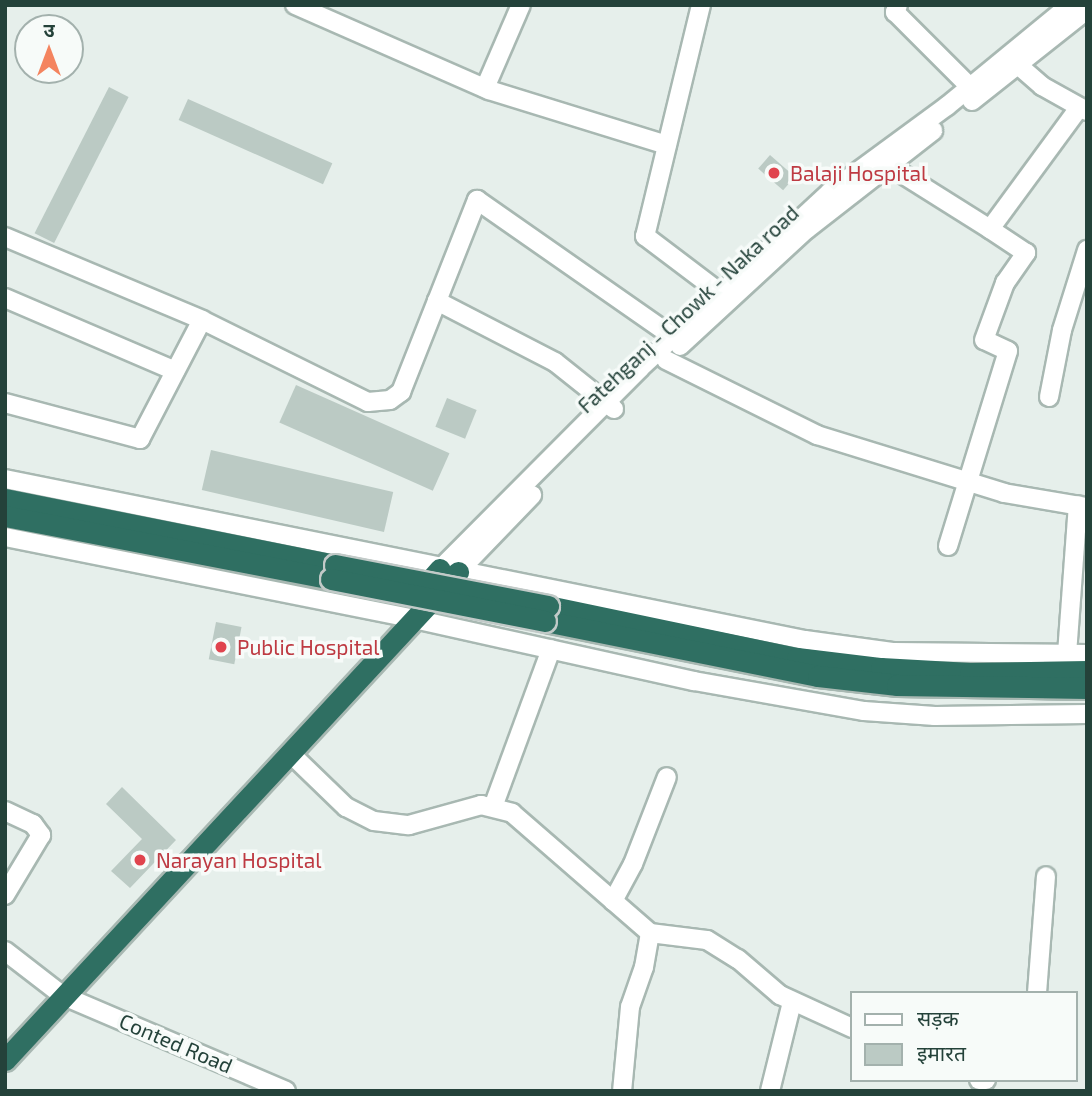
<!DOCTYPE html>
<meta charset="utf-8">
<style>
body{margin:0}
#map{position:relative;width:1092px;height:1096px;overflow:hidden;background:#e6efeb;font-family:"Exo 2","Noto Sans Devanagari",sans-serif}
div>[style]{position:absolute}
[style*='--x']{left:calc(var(--x)*1px);top:calc(var(--y)*1px);width:calc(var(--w)*1px);rotate:calc(var(--a)*1deg)}
.building>*{inset:0;background:#bbcac4;transform-origin:0 0}
.roads{filter:drop-shadow(2px 0 #a8b8b2) drop-shadow(-2px 0 #a8b8b2) drop-shadow(0 2px #a8b8b2) drop-shadow(0 -2px #a8b8b2)}
.minor>*{height:18px;margin:-9px;padding:0 9px;transform-origin:9px;border-radius:9px;background:#fff}
.highway>*{height:21px;margin:-10.5px;padding:0 10.5px;transform-origin:10.5px;border-radius:10.5px;background:#2f6f62}
.bridges{filter:drop-shadow(2px 0 #c2cac8) drop-shadow(-2px 0 #c2cac8) drop-shadow(0 2px #c2cac8) drop-shadow(0 -2px #c2cac8)}
.highway-bridge>*{height:21px;margin:-10.5px;padding:0 10.5px;transform-origin:10.5px;border-radius:10.5px;background:#2f6f62}
.dots>*{width:19px;height:19px;translate:-50% -50%;box-sizing:border-box;border:4px solid #f7fbf9;border-radius:50%}
span{translate:-50% -50%;white-space:nowrap;text-align:center;line-height:1.15;-webkit-text-stroke:7px #f7fbf9;paint-order:stroke}
.health-label{font-size:21px;color:#be3a42}
.left{translate:0 -50%;text-align:left}
.street-label{font-size:21px;color:#24423a}
.frame{position:absolute;inset:0;border:7px solid #24423a;pointer-events:none}
.legend{position:absolute;left:850px;top:991px;width:228px;height:91px;box-sizing:border-box;background:#f7fbf9;border:2px solid #a3b1ad;margin:0;padding:9px 12px;list-style:none;font-size:21px;color:#24423a}
.legend li{display:flex;align-items:center;gap:14px;height:35px}
.legend b{width:35px;border:2px solid #a3b1ad}
.north{position:absolute;left:14px;top:14px;width:70px;height:70px;box-sizing:border-box;background:#f7fbf9;border:2px solid #a3b1ad;border-radius:50%;rotate:0deg;font-size:19px;font-weight:700;line-height:28px;text-align:center;color:#24423a}
.north::after{content:'';display:block;margin:auto;width:24px;height:32px;background:#f4845f;clip-path:polygon(50% 0,100% 100%,50% 72%,0 100%)}
</style>
<div id="map">
<div class="building">
<div style="left:109px;top:87px;width:22px;height:164px;rotate:27deg"></div>
<div style="left:188px;top:99px;width:158px;height:23px;rotate:24deg"></div>
<div style="left:770px;top:155px;width:33px;height:18px;rotate:41deg"></div>
<div style="left:296px;top:385px;width:168px;height:41px;rotate:24deg"></div>
<div style="left:447px;top:398px;width:32px;height:31px;rotate:22deg"></div>
<div style="left:211px;top:450px;width:187px;height:41px;rotate:13deg"></div>
<div style="left:216px;top:622px;width:26px;height:38px;rotate:11deg"></div>
<div style="clip-path:polygon(122px 787px,176px 840px,130px 888px,111px 871px,142px 839px,106px 804px)"></div>
</div>
<div class="roads">
<div class="minor">
<div style="--x:295;--y:5;--w:212;--a:23.7"></div>
<div style="--x:489;--y:90;--w:186;--a:17.2"></div>
<div style="--x:701;--y:5;--w:238;--a:103.6"></div>
<div style="--x:645;--y:236;--w:103;--a:37.1"></div>
<div style="--x:898;--y:5;--w:8;--a:113"></div>
<div style="--x:895;--y:12;--w:106;--a:45"></div>
<div style="--x:1018;--y:65;--w:32;--a:41"></div>
<div style="--x:1042;--y:86;--w:51;--a:29.1"></div>
<div style="--x:485;--y:88;--w:90;--a:-66.6"></div>
<div style="--x:972;--y:101;--w:147;--a:-38.4"></div>
<div style="--x:888;--y:165;--w:120;--a:32.1"></div>
<div style="--x:5;--y:237;--w:214;--a:22.8"></div>
<div style="--x:202;--y:320;--w:185;--a:26.3"></div>
<div style="--x:368;--y:402;--w:22;--a:-5"></div>
<div style="--x:390;--y:400;--w:14;--a:-36"></div>
<div style="--x:401;--y:392;--w:98;--a:-68.4"></div>
<div style="--x:5;--y:298;--w:185;--a:23.2"></div>
<div style="--x:680;--y:346;--w:173;--a:-42.7"></div>
<div style="--x:807;--y:229;--w:160;--a:-37.9"></div>
<div style="--x:666;--y:360;--w:169;--a:26.4"></div>
<div style="--x:817;--y:435;--w:196;--a:17.2"></div>
<div style="--x:1004;--y:493;--w:84;--a:9.6"></div>
<div style="--x:1049;--y:397;--w:68;--a:-79"></div>
<div style="--x:1062;--y:330;--w:84;--a:-72.6"></div>
<div style="--x:5;--y:403;--w:140;--a:14.9"></div>
<div style="--x:140;--y:439;--w:134;--a:-62.5"></div>
<div style="--x:614;--y:409;--w:75;--a:-141.5"></div>
<div style="--x:555;--y:362;--w:133;--a:-152.7"></div>
<div style="--x:437;--y:301;--w:109;--a:-68.4"></div>
<div style="--x:477;--y:200;--w:250;--a:34.9"></div>
<div style="--x:5;--y:479;--w:816;--a:11.38"></div>
<div style="--x:805;--y:640;--w:90;--a:7.7"></div>
<div style="--x:894;--y:652;--w:193;--a:0.6"></div>
<div style="--x:5;--y:537;--w:417;--a:11.3"></div>
<div style="--x:414;--y:619;--w:287;--a:12.5"></div>
<div style="--x:694;--y:681;--w:173;--a:10"></div>
<div style="--x:864;--y:711;--w:71;--a:4"></div>
<div style="--x:935;--y:716;--w:152;--a:-0.8"></div>
<div style="--x:948;--y:546;--w:204;--a:-72.9"></div>
<div style="--x:1008;--y:351;--w:26;--a:-155"></div>
<div style="--x:984;--y:340;--w:61;--a:-69.8"></div>
<div style="--x:1005;--y:283;--w:37;--a:-55"></div>
<div style="--x:1026;--y:253;--w:43;--a:-146.3"></div>
<div style="--x:990;--y:229;--w:149;--a:-53.7"></div>
<div style="--x:440;--y:569;--w:284;--a:-45.1"></div>
<div style="--x:640;--y:368;--w:259;--a:-42.8"></div>
<div style="--x:830;--y:192;--w:145;--a:-36.3"></div>
<div style="--x:947;--y:106;--w:159;--a:-39.4"></div>
<div style="--x:458;--y:572;--w:107;--a:-46.1"></div>
<div style="--x:1067;--y:654;--w:149;--a:-85.8"></div>
<div style="--x:290;--y:753;--w:78;--a:44"></div>
<div style="--x:346;--y:807;--w:31;--a:27"></div>
<div style="--x:374;--y:821;--w:35;--a:7"></div>
<div style="--x:409;--y:825;--w:75;--a:-15.5"></div>
<div style="--x:481;--y:805;--w:32;--a:14"></div>
<div style="--x:512;--y:813;--w:183;--a:41"></div>
<div style="--x:650;--y:933;--w:35;--a:100"></div>
<div style="--x:644;--y:967;--w:42;--a:109.3"></div>
<div style="--x:630;--y:1007;--w:84;--a:95.4"></div>
<div style="--x:493;--y:807;--w:168;--a:-69.8"></div>
<div style="--x:5;--y:811;--w:31;--a:25"></div>
<div style="--x:33;--y:824;--w:14;--a:54"></div>
<div style="--x:41;--y:835;--w:70;--a:121"></div>
<div style="--x:613;--y:901;--w:42;--a:-61.6"></div>
<div style="--x:633;--y:864;--w:93;--a:-68.7"></div>
<div style="--x:650;--y:933;--w:57;--a:7"></div>
<div style="--x:707;--y:940;--w:36;--a:32"></div>
<div style="--x:738;--y:959;--w:55;--a:40.6"></div>
<div style="--x:780;--y:995;--w:79;--a:24.6"></div>
<div style="--x:5;--y:951;--w:66;--a:37.6"></div>
<div style="--x:1037;--y:993;--w:117;--a:-85.6"></div>
<div style="--x:66;--y:997;--w:239;--a:23.1"></div>
<div style="--x:979;--y:1080;--w:7;--a:0"></div>
<div style="--x:770;--y:1091;--w:92;--a:-76.1"></div>
</div>
<div class="highway">
<div style="--x:5;--y:499;--w:337;--a:11.3"></div>
<div style="--x:5;--y:516;--w:332;--a:10.9"></div>
<div style="--x:418;--y:594;--w:33;--a:-49"></div>
<div style="--x:548;--y:606;--w:254;--a:11.8"></div>
<div style="--x:797;--y:658;--w:85;--a:6.8"></div>
<div style="--x:881;--y:668;--w:89;--a:3.2"></div>
<div style="--x:970;--y:673;--w:117;--a:-1"></div>
<div style="--x:545;--y:621;--w:278;--a:11.4"></div>
<div style="--x:818;--y:676;--w:80;--a:6.5"></div>
<div style="--x:897;--y:685;--w:190;--a:0.9"></div>
<div style="--x:5;--y:1060;--w:666;--a:-47.13"></div>
</div>
</div>
<div class="bridges">
<div class="highway-bridge">
<div style="--x:335;--y:565;--w:217;--a:10.9"></div>
<div style="--x:331;--y:579;--w:218;--a:11.1"></div>
</div>
</div>
<div class="dots">
<div style="left:774px;top:173px;background:#e0444e"></div>
<div style="left:221px;top:647px;background:#e0444e"></div>
<div style="left:140px;top:860px;background:#e0444e"></div>
</div>
<div class="health-label">
<span class="left" style="left:790px;top:173px">Balaji Hospital</span>
<span class="left" style="left:237px;top:647px">Public Hospital</span>
<span class="left" style="left:156px;top:860px">Narayan Hospital</span>
</div>
<div class="street-label">
<span style="left:688px;top:309px;rotate:-43deg">Fatehganj - Chowk - Naka road</span>
<span style="left:176px;top:1043px;rotate:23deg">Conted Road</span>
</div>
<div class="frame"></div>
<ul class="legend">
<li><b style="height:9px;background:#fff"></b>सड़क</li>
<li><b style="height:19px;background:#bbcac4"></b>इमारत</li>
</ul>
<div class="north">उ</div>
</div>
